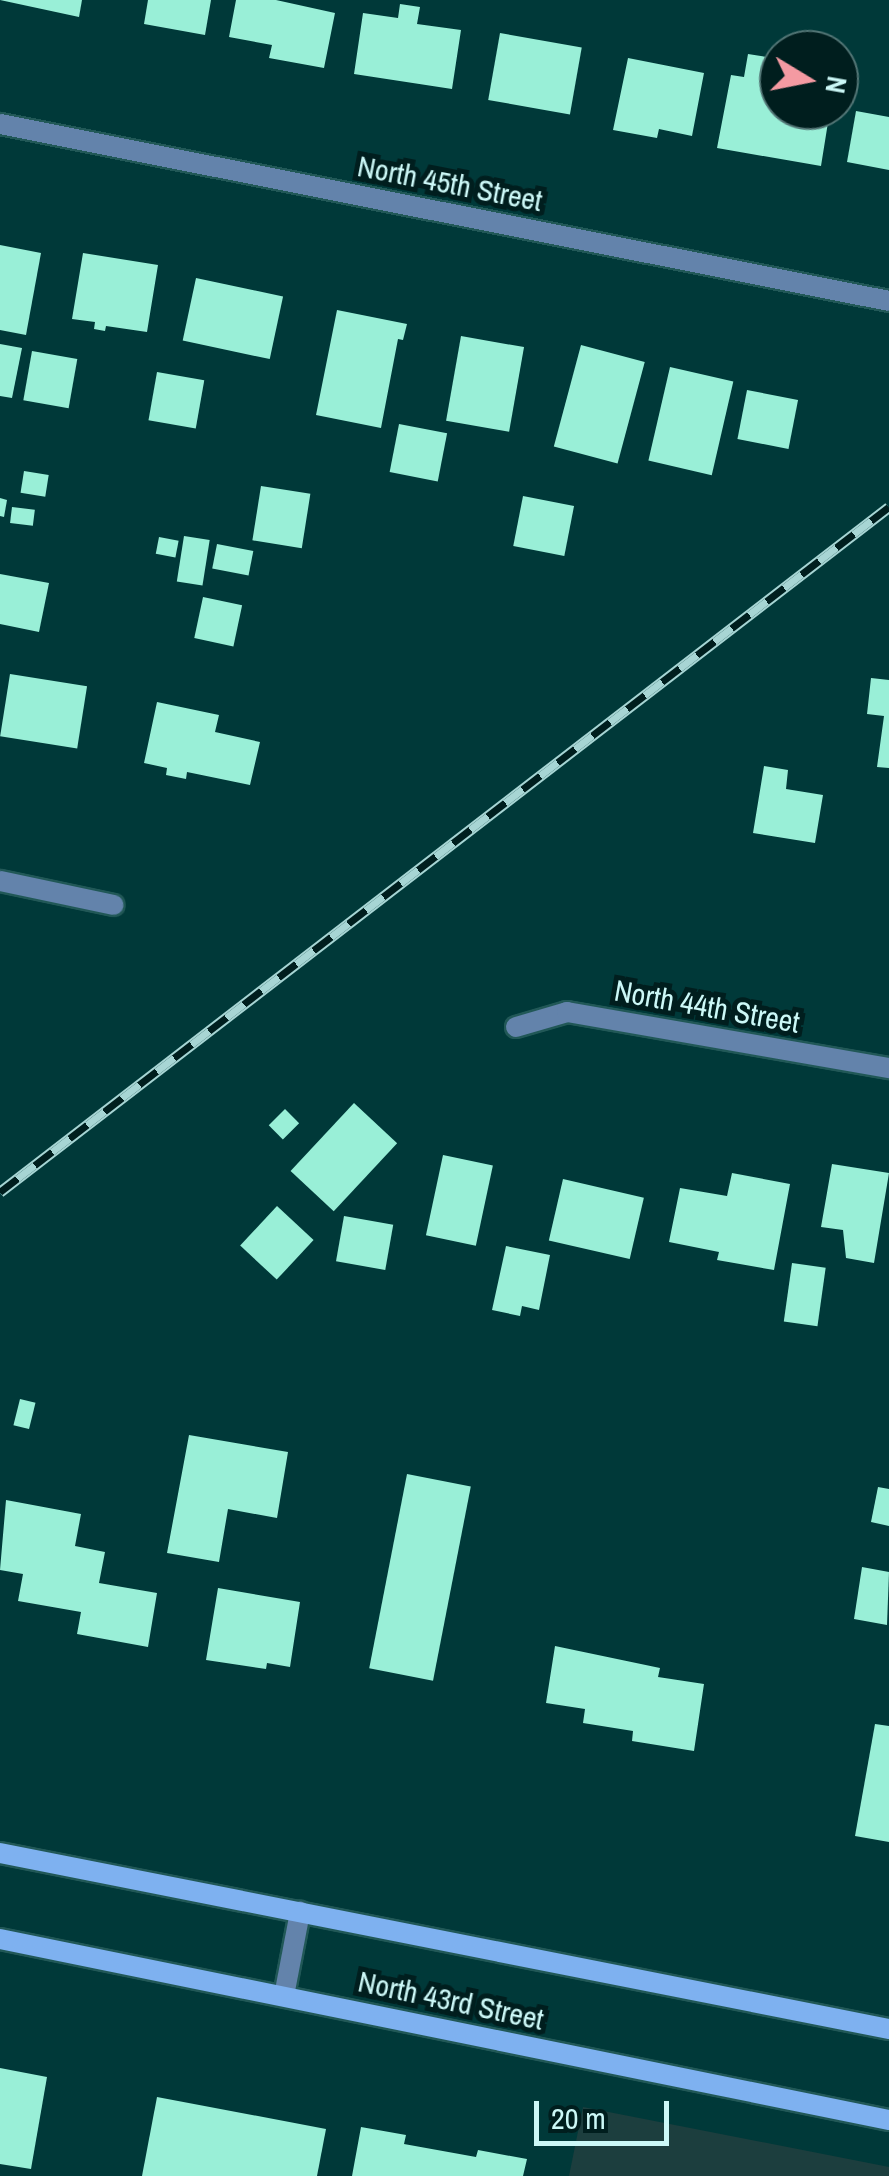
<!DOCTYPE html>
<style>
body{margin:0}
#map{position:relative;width:889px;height:2176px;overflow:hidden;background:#003939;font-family:"Archivo Narrow",sans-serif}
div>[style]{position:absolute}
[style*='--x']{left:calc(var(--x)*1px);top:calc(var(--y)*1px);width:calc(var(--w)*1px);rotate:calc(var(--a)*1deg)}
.built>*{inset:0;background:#1c3e3e}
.building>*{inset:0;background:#99efd7;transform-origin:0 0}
.roads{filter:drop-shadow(2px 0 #215857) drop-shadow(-2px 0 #215857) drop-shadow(0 2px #215857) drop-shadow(0 -2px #215857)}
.lane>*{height:20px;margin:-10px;padding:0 10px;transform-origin:10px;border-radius:10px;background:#6383ab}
.street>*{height:20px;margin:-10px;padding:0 10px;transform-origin:10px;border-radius:10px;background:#6383ab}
.secondary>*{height:20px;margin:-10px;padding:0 10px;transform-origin:10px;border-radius:10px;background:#7eb1f0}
.rail>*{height:11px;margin-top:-5.5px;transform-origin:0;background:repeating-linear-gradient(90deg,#001e1e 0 22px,#a7d5d4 0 44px);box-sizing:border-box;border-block:2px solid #a7d5d4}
span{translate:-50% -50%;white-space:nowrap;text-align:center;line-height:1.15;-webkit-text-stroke:10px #001e1e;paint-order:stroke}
.street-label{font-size:30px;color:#ccf8f7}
.north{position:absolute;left:759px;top:30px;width:100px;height:100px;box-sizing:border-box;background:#001e1e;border:2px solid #527575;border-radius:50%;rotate:100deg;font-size:28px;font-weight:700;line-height:40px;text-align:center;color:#ccf8f7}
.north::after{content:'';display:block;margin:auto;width:35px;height:45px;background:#f49aa2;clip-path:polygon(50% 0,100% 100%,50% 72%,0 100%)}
.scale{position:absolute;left:534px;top:2101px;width:135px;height:45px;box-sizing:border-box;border:5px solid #ccf8f7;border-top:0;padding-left:12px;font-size:30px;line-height:35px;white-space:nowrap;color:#ccf8f7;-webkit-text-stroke:8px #001e1e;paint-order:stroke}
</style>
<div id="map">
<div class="built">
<div style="clip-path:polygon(583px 2107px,889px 2167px,889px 2176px,569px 2176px)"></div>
</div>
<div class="building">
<div style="clip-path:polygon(0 0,82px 0,79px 17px)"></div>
<div style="clip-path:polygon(148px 0,211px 0,205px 35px,144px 24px)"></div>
<div style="clip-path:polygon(236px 0,276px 0,335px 13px,324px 68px,269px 58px,272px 45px,229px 37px)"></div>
<div style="clip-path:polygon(400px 4px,420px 7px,417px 24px,461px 30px,452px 89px,354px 74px,363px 13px,398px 18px)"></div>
<div style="left:500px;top:33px;width:83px;height:68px;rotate:10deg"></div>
<div style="clip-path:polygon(748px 54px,779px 59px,779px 110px,830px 110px,821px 166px,717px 148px,731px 75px,744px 77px)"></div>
<div style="clip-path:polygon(628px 58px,704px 73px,692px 136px,659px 129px,657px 138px,613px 130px)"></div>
<div style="clip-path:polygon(856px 111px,889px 117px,889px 170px,847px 162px)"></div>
<div style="clip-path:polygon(0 245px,41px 253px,26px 335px,0 330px)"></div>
<div style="clip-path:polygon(83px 253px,158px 265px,147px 332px,106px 326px,105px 331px,94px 329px,95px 322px,72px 319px)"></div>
<div style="left:196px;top:278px;width:89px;height:64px;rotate:12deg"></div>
<div style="clip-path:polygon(337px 310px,407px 324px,403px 340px,398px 339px,381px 428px,316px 415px)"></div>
<div style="left:461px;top:336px;width:64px;height:86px;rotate:10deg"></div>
<div style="clip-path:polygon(0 344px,22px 348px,12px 398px,0 396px)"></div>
<div style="left:581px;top:345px;width:66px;height:105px;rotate:15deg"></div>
<div style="left:32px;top:351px;width:46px;height:50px;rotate:10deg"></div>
<div style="left:670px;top:367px;width:65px;height:96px;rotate:13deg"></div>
<div style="left:157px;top:372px;width:48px;height:49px;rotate:10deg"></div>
<div style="left:747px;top:390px;width:52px;height:50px;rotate:11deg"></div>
<div style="left:399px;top:424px;width:49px;height:49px;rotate:11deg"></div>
<div style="left:24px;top:471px;width:25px;height:22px;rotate:9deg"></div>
<div style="left:261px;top:486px;width:50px;height:55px;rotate:9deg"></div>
<div style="left:523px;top:496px;width:52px;height:51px;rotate:11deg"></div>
<div style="clip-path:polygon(0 498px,7px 500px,4px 517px,0 516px)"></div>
<div style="left:12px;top:507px;width:23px;height:16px;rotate:7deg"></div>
<div style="left:184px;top:536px;width:26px;height:46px;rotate:9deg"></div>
<div style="left:159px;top:537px;width:20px;height:17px;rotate:11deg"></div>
<div style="left:217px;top:544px;width:37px;height:25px;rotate:11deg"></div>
<div style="clip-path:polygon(0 574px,49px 583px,39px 632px,0 624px)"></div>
<div style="left:203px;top:597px;width:40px;height:42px;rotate:12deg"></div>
<div style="left:10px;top:674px;width:78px;height:63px;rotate:9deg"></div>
<div style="clip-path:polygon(871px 678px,889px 680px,889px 768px,877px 767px,884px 716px,867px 714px)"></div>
<div style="clip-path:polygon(157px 702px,219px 715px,215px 732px,260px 742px,250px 785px,187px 772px,186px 779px,166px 775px,167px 768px,144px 763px)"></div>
<div style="clip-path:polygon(764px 766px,788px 770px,786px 789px,823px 795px,815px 843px,753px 833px)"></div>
<div style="left:354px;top:1103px;width:59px;height:93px;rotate:43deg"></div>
<div style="left:285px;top:1109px;width:20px;height:23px;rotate:45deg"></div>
<div style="left:443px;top:1155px;width:51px;height:82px;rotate:12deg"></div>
<div style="clip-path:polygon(832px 1164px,889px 1173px,874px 1263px,846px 1258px,843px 1230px,821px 1227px)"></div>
<div style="clip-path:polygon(732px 1173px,790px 1184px,774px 1270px,717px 1260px,719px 1252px,669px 1242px,680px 1188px,727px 1196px)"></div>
<div style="left:563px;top:1179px;width:83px;height:63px;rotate:13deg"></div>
<div style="left:277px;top:1206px;width:50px;height:54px;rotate:43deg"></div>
<div style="left:344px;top:1216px;width:50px;height:46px;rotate:10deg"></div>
<div style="clip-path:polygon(506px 1246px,550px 1255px,539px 1310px,522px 1306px,520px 1316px,492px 1310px)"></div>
<div style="left:792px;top:1263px;width:34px;height:59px;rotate:8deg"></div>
<div style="left:20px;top:1399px;width:16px;height:27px;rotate:14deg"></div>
<div style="clip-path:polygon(189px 1435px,288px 1452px,277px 1518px,228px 1509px,219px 1562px,167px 1553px)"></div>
<div style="left:407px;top:1474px;width:65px;height:198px;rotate:11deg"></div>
<div style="clip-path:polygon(878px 1487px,889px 1489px,889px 1526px,871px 1522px)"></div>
<div style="clip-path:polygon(6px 1500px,81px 1514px,75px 1546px,105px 1552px,99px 1583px,157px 1593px,148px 1647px,77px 1634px,81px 1612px,18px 1601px,23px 1574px,0 1570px)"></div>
<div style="clip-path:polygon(862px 1567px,889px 1572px,887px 1625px,854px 1619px)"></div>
<div style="clip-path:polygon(218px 1588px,300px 1602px,290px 1667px,267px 1663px,266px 1669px,206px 1660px)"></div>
<div style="clip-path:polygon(555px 1646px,660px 1668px,658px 1677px,704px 1684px,694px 1751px,632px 1741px,633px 1731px,583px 1723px,585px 1709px,546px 1703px)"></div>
<div style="clip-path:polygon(875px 1724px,889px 1726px,889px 1842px,855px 1836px)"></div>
<div style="clip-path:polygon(0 2068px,47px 2077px,31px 2169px,0 2164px)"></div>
<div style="clip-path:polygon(157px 2097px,326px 2129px,317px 2176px,142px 2176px)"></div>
<div style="clip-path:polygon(361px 2127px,406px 2135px,404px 2144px,476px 2157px,478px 2150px,527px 2159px,523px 2176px,352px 2176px)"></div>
</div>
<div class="roads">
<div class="lane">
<div style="--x:284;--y:1996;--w:86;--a:-79.2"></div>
</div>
<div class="street">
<div style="--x:0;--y:124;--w:906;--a:11.26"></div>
<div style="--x:0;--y:881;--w:116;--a:11.9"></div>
<div style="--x:516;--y:1027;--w:53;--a:-16.4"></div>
<div style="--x:567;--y:1012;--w:327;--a:9.9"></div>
</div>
<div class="secondary">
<div style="--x:0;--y:1853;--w:906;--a:11.2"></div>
<div style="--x:0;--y:1939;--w:907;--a:11.51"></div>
</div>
</div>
<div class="rail">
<div style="--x:0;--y:1192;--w:1122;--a:-37.62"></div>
</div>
<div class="street-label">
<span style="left:450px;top:183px;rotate:11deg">North 45th Street</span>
<span style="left:707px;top:1006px;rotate:10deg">North 44th Street</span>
<span style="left:451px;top:2000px;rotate:12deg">North 43rd Street</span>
</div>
<div class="north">N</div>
<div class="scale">20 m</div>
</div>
